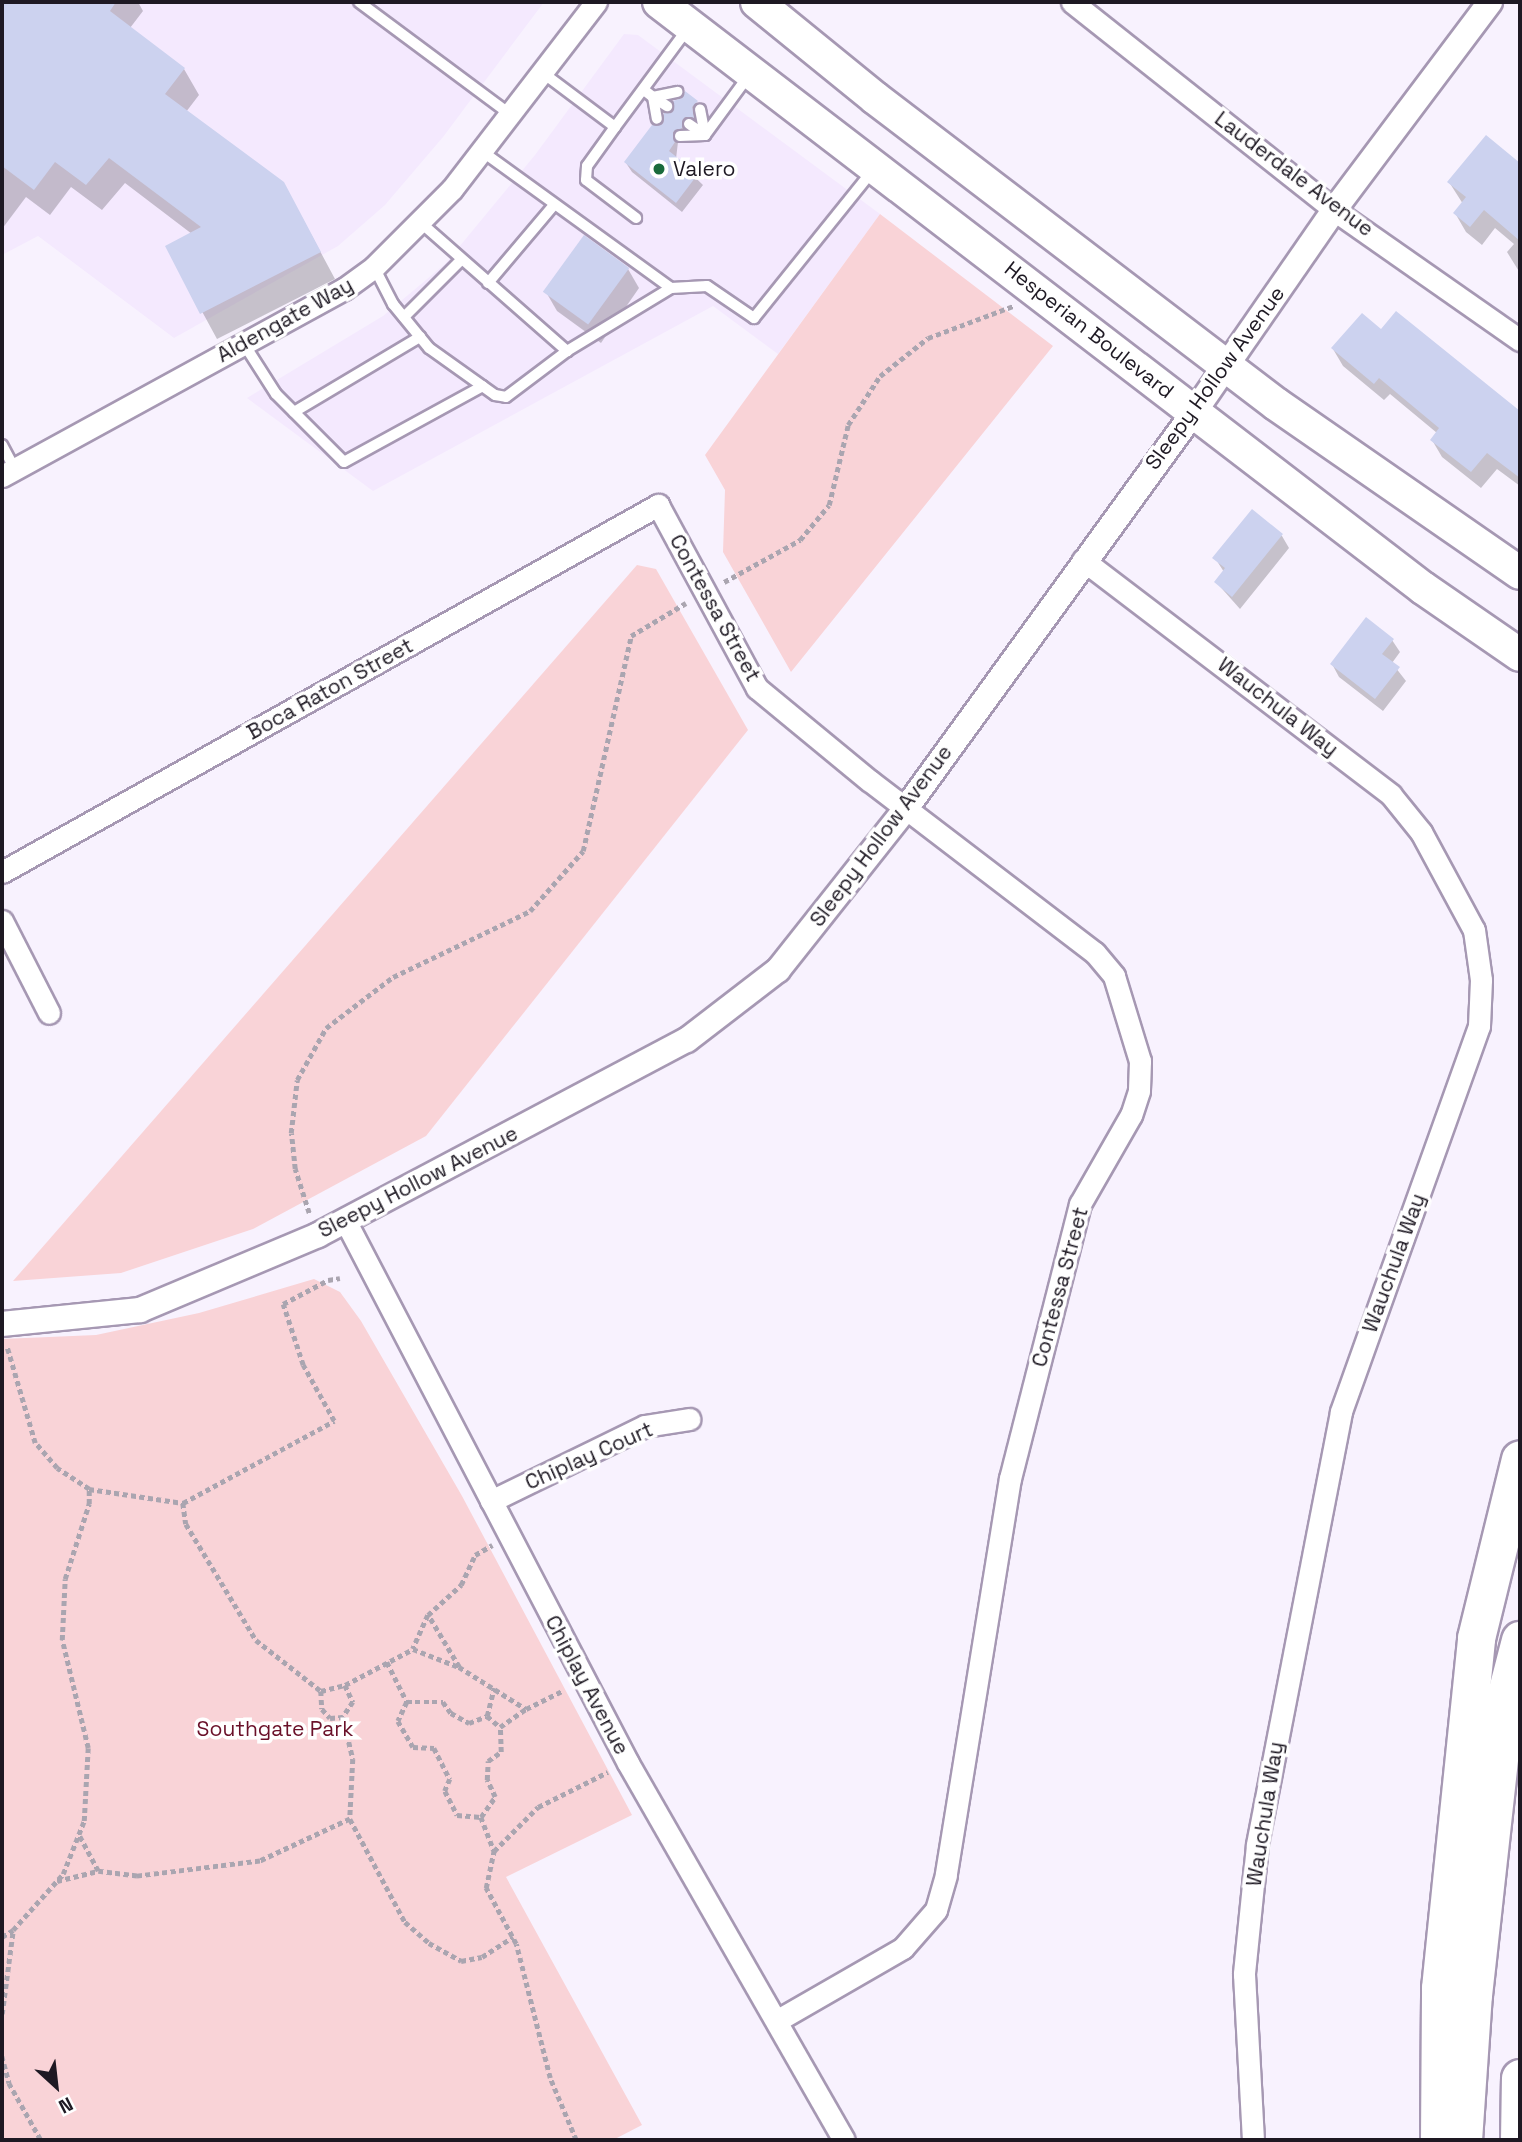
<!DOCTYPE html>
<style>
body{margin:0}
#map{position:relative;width:1522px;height:2142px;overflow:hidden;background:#f8f2fe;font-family:"Space Grotesk",sans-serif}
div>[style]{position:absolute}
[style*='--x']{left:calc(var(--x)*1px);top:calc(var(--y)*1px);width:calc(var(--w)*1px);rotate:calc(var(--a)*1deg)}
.built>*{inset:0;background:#f4e9fe}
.green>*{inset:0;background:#f9d3d7}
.shadow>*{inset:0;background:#0003}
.building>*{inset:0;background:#ccd2ef;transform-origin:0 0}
.path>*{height:4.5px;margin-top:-2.25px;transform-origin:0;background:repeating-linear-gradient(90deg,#aaa5b0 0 5px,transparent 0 8.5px)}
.roads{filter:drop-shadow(2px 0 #a698b3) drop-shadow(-2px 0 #a698b3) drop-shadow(0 2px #a698b3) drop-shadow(0 -2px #a698b3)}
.service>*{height:10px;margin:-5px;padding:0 5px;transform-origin:5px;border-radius:5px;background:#fff}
.minor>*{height:21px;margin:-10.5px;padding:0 10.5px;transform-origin:10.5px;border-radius:10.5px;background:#fff}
.tertiary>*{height:24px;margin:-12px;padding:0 12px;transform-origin:12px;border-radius:12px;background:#fff}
.primary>*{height:32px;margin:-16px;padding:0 16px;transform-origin:16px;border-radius:16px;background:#fff}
.motorway>*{height:37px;margin:-18.5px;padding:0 18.5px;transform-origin:18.5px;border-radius:18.5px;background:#fff}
.dots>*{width:19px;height:19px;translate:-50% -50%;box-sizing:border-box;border:4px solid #fff;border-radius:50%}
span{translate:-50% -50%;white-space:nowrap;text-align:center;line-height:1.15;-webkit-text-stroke:7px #fff;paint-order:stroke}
.poi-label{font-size:21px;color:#1e1923}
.left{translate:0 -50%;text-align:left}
.street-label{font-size:21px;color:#1e1923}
.park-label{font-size:21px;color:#6a1029}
.frame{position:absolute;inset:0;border:4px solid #1e1923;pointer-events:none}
.north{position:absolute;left:21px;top:2051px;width:70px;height:70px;-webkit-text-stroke:5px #fff;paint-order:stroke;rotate:153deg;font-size:19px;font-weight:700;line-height:28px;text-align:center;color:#1e1923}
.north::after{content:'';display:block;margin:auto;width:24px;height:32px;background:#1e1923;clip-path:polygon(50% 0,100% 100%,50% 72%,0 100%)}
</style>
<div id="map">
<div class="built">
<div style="clip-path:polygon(2px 2px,544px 2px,443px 137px,385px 205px,338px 246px,174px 338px,38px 236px,2px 255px)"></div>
<div style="clip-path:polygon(624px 34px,638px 35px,880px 214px,778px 354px,713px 306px,373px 491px,247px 398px,383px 316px,445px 264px,535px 155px)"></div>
</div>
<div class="green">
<div style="clip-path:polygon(880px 214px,1053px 346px,791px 672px,723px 552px,725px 490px,705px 455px)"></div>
<div style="clip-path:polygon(637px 565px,656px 569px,748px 730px,426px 1136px,253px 1229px,121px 1273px,13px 1281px)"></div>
<div style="clip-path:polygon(314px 1279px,340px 1292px,361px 1321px,462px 1496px,632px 1815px,506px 1877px,642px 2125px,613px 2140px,2px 2140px,2px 1339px,96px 1335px,199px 1313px)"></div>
</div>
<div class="shadow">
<div style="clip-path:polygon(2px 2px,138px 2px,143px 11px,130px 28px,184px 69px,199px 95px,186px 112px,298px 210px,335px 279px,217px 339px,167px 247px,192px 234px,125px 183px,102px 210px,71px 187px,50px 215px,26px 197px,2px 229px)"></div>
<div style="clip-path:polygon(685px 94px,702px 112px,698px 127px,678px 142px,676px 159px,703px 185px,682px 212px,632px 172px,626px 163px,664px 126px)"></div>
<div style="clip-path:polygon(1486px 137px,1520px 167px,1520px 273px,1507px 252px,1514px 244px,1495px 228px,1482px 245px,1466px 232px,1455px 213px,1463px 204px,1449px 182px)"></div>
<div style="clip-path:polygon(628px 269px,639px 288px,601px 343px,557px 311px,546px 292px)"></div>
<div style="clip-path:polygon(1396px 314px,1520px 413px,1520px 486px,1497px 469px,1481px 488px,1442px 457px,1432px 440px,1437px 433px,1390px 394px,1384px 400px,1343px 366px,1333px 349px,1381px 332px)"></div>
<div style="clip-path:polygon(1252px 512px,1282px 536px,1289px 548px,1240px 609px,1216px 582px,1224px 572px,1215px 558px)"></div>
<div style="clip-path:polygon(1392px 640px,1400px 652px,1392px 663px,1406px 681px,1383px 711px,1339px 677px,1332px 664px)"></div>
</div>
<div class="building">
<div style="clip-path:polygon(2px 2px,116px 2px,110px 11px,185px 68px,165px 94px,284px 182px,321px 252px,200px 314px,165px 246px,201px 227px,109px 158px,86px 185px,55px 162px,34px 190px,2px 166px)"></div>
<div style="clip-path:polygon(685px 91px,698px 101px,692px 107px,694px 118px,685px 117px,682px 128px,673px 132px,675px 142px,669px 151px,698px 174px,676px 203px,624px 162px,652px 125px,663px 124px,664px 113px,673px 111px,673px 101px,682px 98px)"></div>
<div style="clip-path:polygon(1486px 135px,1520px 163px,1520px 241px,1484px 210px,1470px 227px,1453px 213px,1466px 197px,1447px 182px)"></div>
<div style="left:584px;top:235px;width:56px;height:70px;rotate:36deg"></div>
<div style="clip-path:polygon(1396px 311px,1520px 411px,1520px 478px,1487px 453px,1471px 472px,1430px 440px,1439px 428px,1379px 378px,1374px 384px,1331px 348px,1362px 313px,1381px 329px)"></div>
<div style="clip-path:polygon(1252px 509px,1283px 534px,1232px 597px,1214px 582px,1225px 568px,1212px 558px)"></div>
<div style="clip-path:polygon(1366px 617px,1394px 639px,1382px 654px,1400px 667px,1375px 699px,1330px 664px)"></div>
</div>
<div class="path">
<div style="--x:724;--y:582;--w:87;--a:-28.9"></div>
<div style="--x:800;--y:540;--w:45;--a:-50.4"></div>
<div style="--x:829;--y:505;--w:82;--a:-76.6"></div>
<div style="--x:848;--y:425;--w:59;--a:-56.9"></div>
<div style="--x:880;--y:376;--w:61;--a:-38.4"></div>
<div style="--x:928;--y:338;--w:91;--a:-20.6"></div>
<div style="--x:309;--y:1213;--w:46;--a:-107.7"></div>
<div style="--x:295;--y:1169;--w:36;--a:-96"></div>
<div style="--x:291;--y:1133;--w:53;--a:-83.5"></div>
<div style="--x:297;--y:1080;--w:60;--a:-60.9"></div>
<div style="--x:326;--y:1028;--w:84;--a:-37.3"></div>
<div style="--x:393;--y:977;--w:152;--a:-25.7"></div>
<div style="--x:530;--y:911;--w:80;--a:-48.5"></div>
<div style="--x:583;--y:851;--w:220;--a:-77.4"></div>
<div style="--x:631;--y:636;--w:64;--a:-31"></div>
<div style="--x:89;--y:1489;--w:95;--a:8.5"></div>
<div style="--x:183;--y:1503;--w:21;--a:82"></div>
<div style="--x:186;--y:1524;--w:135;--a:58.9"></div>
<div style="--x:256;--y:1640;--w:83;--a:38.1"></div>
<div style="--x:321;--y:1691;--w:18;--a:87"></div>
<div style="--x:322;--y:1709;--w:12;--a:48"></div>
<div style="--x:330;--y:1718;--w:13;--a:-4"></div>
<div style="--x:343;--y:1717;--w:43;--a:76.6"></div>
<div style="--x:353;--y:1759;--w:60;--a:92.9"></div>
<div style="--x:350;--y:1819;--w:99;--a:155"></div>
<div style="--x:260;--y:1861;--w:124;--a:173"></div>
<div style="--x:137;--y:1876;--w:39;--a:-173"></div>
<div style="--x:183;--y:1503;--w:172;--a:-28.5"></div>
<div style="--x:334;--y:1421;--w:64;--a:-119"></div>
<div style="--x:303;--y:1365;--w:64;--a:-108.2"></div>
<div style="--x:283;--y:1304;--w:51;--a:-28.1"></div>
<div style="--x:328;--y:1280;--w:12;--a:-9"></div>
<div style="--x:428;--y:1615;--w:45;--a:-42.3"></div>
<div style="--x:461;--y:1585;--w:33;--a:-65"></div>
<div style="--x:475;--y:1555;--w:20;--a:-30"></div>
<div style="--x:387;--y:1662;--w:45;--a:63.4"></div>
<div style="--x:407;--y:1702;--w:21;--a:115"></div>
<div style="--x:398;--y:1721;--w:30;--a:60"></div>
<div style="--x:413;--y:1747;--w:21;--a:3"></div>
<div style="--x:434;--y:1748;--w:35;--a:63"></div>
<div style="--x:450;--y:1779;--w:13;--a:113"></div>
<div style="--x:445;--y:1791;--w:27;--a:63"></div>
<div style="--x:457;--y:1815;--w:24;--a:5"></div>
<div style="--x:481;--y:1817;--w:36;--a:69"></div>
<div style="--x:459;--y:1667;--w:79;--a:32.1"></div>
<div style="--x:526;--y:1709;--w:42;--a:-26.6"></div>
<div style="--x:345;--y:1685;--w:77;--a:-27.9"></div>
<div style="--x:413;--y:1649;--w:49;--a:21.4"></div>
<div style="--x:459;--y:1667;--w:61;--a:-120.8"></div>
<div style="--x:428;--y:1615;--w:37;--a:114"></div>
<div style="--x:321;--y:1691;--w:25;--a:-14"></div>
<div style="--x:345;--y:1685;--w:19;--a:65"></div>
<div style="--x:353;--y:1702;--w:18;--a:124"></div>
<div style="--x:407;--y:1702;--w:36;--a:0"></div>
<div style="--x:443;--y:1702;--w:14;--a:54"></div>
<div style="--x:451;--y:1713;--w:21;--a:29"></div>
<div style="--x:469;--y:1723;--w:19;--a:-21"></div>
<div style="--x:487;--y:1716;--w:17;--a:40"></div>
<div style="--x:500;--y:1727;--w:32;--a:-35"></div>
<div style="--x:487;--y:1716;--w:29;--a:-76"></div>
<div style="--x:481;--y:1817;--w:24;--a:-55"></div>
<div style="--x:495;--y:1797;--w:19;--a:-115"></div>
<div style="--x:487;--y:1780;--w:19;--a:-87"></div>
<div style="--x:488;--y:1761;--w:16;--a:-35"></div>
<div style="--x:501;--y:1752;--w:25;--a:-92"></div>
<div style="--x:350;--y:1819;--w:117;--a:61.9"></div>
<div style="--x:405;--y:1922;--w:32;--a:41"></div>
<div style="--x:429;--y:1943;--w:37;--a:29"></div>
<div style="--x:461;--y:1961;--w:21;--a:-11"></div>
<div style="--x:482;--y:1957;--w:37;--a:-33"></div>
<div style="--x:57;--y:1881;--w:42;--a:-13.7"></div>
<div style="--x:98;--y:1871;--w:40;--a:-118"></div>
<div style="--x:2;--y:1937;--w:13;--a:-32"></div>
<div style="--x:2;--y:2014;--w:85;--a:-82.5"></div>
<div style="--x:13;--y:1930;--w:75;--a:-48.2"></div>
<div style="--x:63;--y:1874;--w:57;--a:-68.4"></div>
<div style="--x:84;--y:1821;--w:73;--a:-86.9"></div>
<div style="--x:88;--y:1748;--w:111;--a:-103.5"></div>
<div style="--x:62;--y:1640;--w:61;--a:-87.2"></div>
<div style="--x:65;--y:1579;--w:79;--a:-72.3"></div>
<div style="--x:89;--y:1504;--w:15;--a:-90"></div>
<div style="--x:89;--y:1489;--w:38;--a:-147"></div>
<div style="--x:57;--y:1468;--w:33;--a:-131"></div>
<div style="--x:35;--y:1443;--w:100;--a:-106.3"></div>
<div style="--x:2;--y:2056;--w:28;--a:75"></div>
<div style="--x:9;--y:2083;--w:65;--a:60.7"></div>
<div style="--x:576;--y:2140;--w:67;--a:-112.8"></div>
<div style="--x:550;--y:2078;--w:138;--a:-104.2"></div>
<div style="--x:516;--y:1944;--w:64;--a:-118.2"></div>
<div style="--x:486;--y:1888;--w:38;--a:-78"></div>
<div style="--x:494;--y:1851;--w:62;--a:-45"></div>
<div style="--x:538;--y:1807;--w:78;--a:-26.6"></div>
</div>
<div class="roads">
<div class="service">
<div style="--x:359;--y:2;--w:189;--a:36.6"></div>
<div style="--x:543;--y:73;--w:90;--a:36.9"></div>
<div style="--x:615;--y:127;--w:124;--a:-53.5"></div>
<div style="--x:644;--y:90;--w:11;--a:38"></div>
<div style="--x:653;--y:97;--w:22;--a:80"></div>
<div style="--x:653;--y:97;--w:25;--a:-12"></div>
<div style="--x:653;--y:97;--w:17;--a:33"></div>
<div style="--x:689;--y:124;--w:19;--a:35"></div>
<div style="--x:705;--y:135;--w:26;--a:-101"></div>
<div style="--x:615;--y:127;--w:48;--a:125.7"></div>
<div style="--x:587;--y:166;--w:14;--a:94"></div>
<div style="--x:586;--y:180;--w:63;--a:37.2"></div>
<div style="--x:680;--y:136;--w:25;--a:-2"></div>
<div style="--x:705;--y:135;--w:74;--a:-53.7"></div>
<div style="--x:483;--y:152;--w:232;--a:35.9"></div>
<div style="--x:420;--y:222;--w:196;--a:41.3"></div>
<div style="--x:374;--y:267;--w:42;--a:62.8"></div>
<div style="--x:393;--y:304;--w:57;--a:50.7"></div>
<div style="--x:429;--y:348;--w:81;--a:35.5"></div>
<div style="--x:495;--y:395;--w:11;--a:10"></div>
<div style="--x:506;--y:397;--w:76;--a:-37"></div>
<div style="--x:567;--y:351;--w:122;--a:-31.2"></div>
<div style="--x:671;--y:288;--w:36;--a:-3"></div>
<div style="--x:707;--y:286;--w:57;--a:34.2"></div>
<div style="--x:754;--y:318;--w:189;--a:-51.2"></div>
<div style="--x:488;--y:283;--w:101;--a:-49.8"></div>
<div style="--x:404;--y:317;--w:81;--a:-45"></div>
<div style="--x:244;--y:344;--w:59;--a:57.4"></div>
<div style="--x:276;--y:394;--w:96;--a:45"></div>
<div style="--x:344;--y:462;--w:158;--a:-28.7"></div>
<div style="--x:294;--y:412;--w:147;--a:-30.8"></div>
<div style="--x:2;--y:445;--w:27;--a:62"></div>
</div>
<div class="minor">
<div style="--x:1072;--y:2;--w:335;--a:38.4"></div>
<div style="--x:1334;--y:210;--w:227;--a:35"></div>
<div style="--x:2;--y:476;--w:390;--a:-28.7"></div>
<div style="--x:344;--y:289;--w:37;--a:-36"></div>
<div style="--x:374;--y:267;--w:110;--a:-45"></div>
<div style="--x:452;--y:189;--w:236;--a:-52.4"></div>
<div style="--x:1083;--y:560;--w:387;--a:37.3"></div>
<div style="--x:1391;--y:795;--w:48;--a:51"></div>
<div style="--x:1421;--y:832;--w:111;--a:61.6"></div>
<div style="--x:1474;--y:930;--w:50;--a:82"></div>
<div style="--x:1481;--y:980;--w:46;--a:92.5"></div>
<div style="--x:1479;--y:1026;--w:410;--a:109.7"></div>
<div style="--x:1341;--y:1412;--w:441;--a:101"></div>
<div style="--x:1257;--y:1845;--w:130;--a:95.8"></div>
<div style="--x:1244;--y:1974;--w:166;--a:86.9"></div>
<div style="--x:2;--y:872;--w:752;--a:-29.22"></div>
<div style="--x:658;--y:505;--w:208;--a:61.6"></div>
<div style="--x:757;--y:688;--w:146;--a:39.5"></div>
<div style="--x:870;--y:781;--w:283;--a:37.4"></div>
<div style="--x:1095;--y:953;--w:30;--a:50"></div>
<div style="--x:1114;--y:976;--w:89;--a:73"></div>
<div style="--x:1140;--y:1061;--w:30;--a:92"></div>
<div style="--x:1139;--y:1091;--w:25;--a:108"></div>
<div style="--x:1131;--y:1115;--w:103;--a:119.8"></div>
<div style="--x:1080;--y:1204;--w:283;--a:104.3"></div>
<div style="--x:1010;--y:1478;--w:402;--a:99.2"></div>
<div style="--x:946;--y:1875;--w:36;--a:106"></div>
<div style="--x:936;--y:1910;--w:50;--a:131"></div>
<div style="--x:903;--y:1948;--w:144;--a:150.1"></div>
<div style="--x:2;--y:921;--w:103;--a:62.9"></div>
<div style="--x:346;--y:1222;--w:610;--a:62.47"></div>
<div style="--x:628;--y:1763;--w:434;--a:60.2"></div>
<div style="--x:491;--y:1501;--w:171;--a:-26"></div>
<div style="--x:645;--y:1426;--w:45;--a:-9"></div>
</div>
<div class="tertiary">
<div style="--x:2;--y:1324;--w:139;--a:-5.8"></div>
<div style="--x:140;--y:1310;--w:193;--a:-22.8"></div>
<div style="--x:318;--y:1235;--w:417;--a:-27.9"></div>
<div style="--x:687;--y:1040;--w:115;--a:-37.6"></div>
<div style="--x:778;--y:970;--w:208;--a:-51.6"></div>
<div style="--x:907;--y:807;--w:490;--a:-54"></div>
<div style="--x:1195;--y:411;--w:244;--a:-55.3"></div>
<div style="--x:1334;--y:210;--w:260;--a:-53.1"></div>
</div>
<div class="primary">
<div style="--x:659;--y:2;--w:963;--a:37.49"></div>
<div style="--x:1423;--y:588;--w:118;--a:34.6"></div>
<div style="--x:757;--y:2;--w:152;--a:39.1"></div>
<div style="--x:875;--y:98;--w:504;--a:37.35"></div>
<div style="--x:1276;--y:404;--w:297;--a:34.7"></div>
</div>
<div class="motorway">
<div style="--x:1439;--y:2140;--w:152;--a:-89.6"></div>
<div style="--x:1440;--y:1988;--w:352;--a:-84.1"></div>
<div style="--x:1476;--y:1638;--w:184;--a:-76.2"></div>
<div style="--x:1463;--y:2140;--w:145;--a:-86.1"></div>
<div style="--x:1473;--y:1995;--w:303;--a:-83.7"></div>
<div style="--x:1506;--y:1694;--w:56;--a:-75.5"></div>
<div style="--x:1519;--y:2140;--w:62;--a:-89.1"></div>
</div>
</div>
<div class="dots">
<div style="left:659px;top:169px;background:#196a3b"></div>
</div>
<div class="poi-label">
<span class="left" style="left:673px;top:169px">Valero</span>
</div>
<div class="street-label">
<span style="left:1294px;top:174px;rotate:37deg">Lauderdale Avenue</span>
<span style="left:285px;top:320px;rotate:-29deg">Aldengate Way</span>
<span style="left:1089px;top:330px;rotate:38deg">Hesperian Boulevard</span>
<span style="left:1215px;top:378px;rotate:-54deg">Sleepy Hollow Avenue</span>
<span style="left:715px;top:608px;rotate:61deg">Contessa Street</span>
<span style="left:330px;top:689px;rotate:-29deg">Boca Raton Street</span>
<span style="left:1278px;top:707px;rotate:38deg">Wauchula Way</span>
<span style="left:881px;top:836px;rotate:-53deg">Sleepy Hollow Avenue</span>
<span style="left:418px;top:1182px;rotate:-27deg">Sleepy Hollow Avenue</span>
<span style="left:1394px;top:1263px;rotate:-70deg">Wauchula Way</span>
<span style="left:1060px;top:1287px;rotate:-75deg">Contessa Street</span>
<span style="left:589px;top:1456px;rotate:-24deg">Chiplay Court</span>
<span style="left:587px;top:1685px;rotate:62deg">Chiplay Avenue</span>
<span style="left:1265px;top:1814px;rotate:-81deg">Wauchula Way</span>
</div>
<div class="park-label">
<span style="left:275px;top:1729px">Southgate Park</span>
</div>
<div class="frame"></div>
<div class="north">N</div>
</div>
